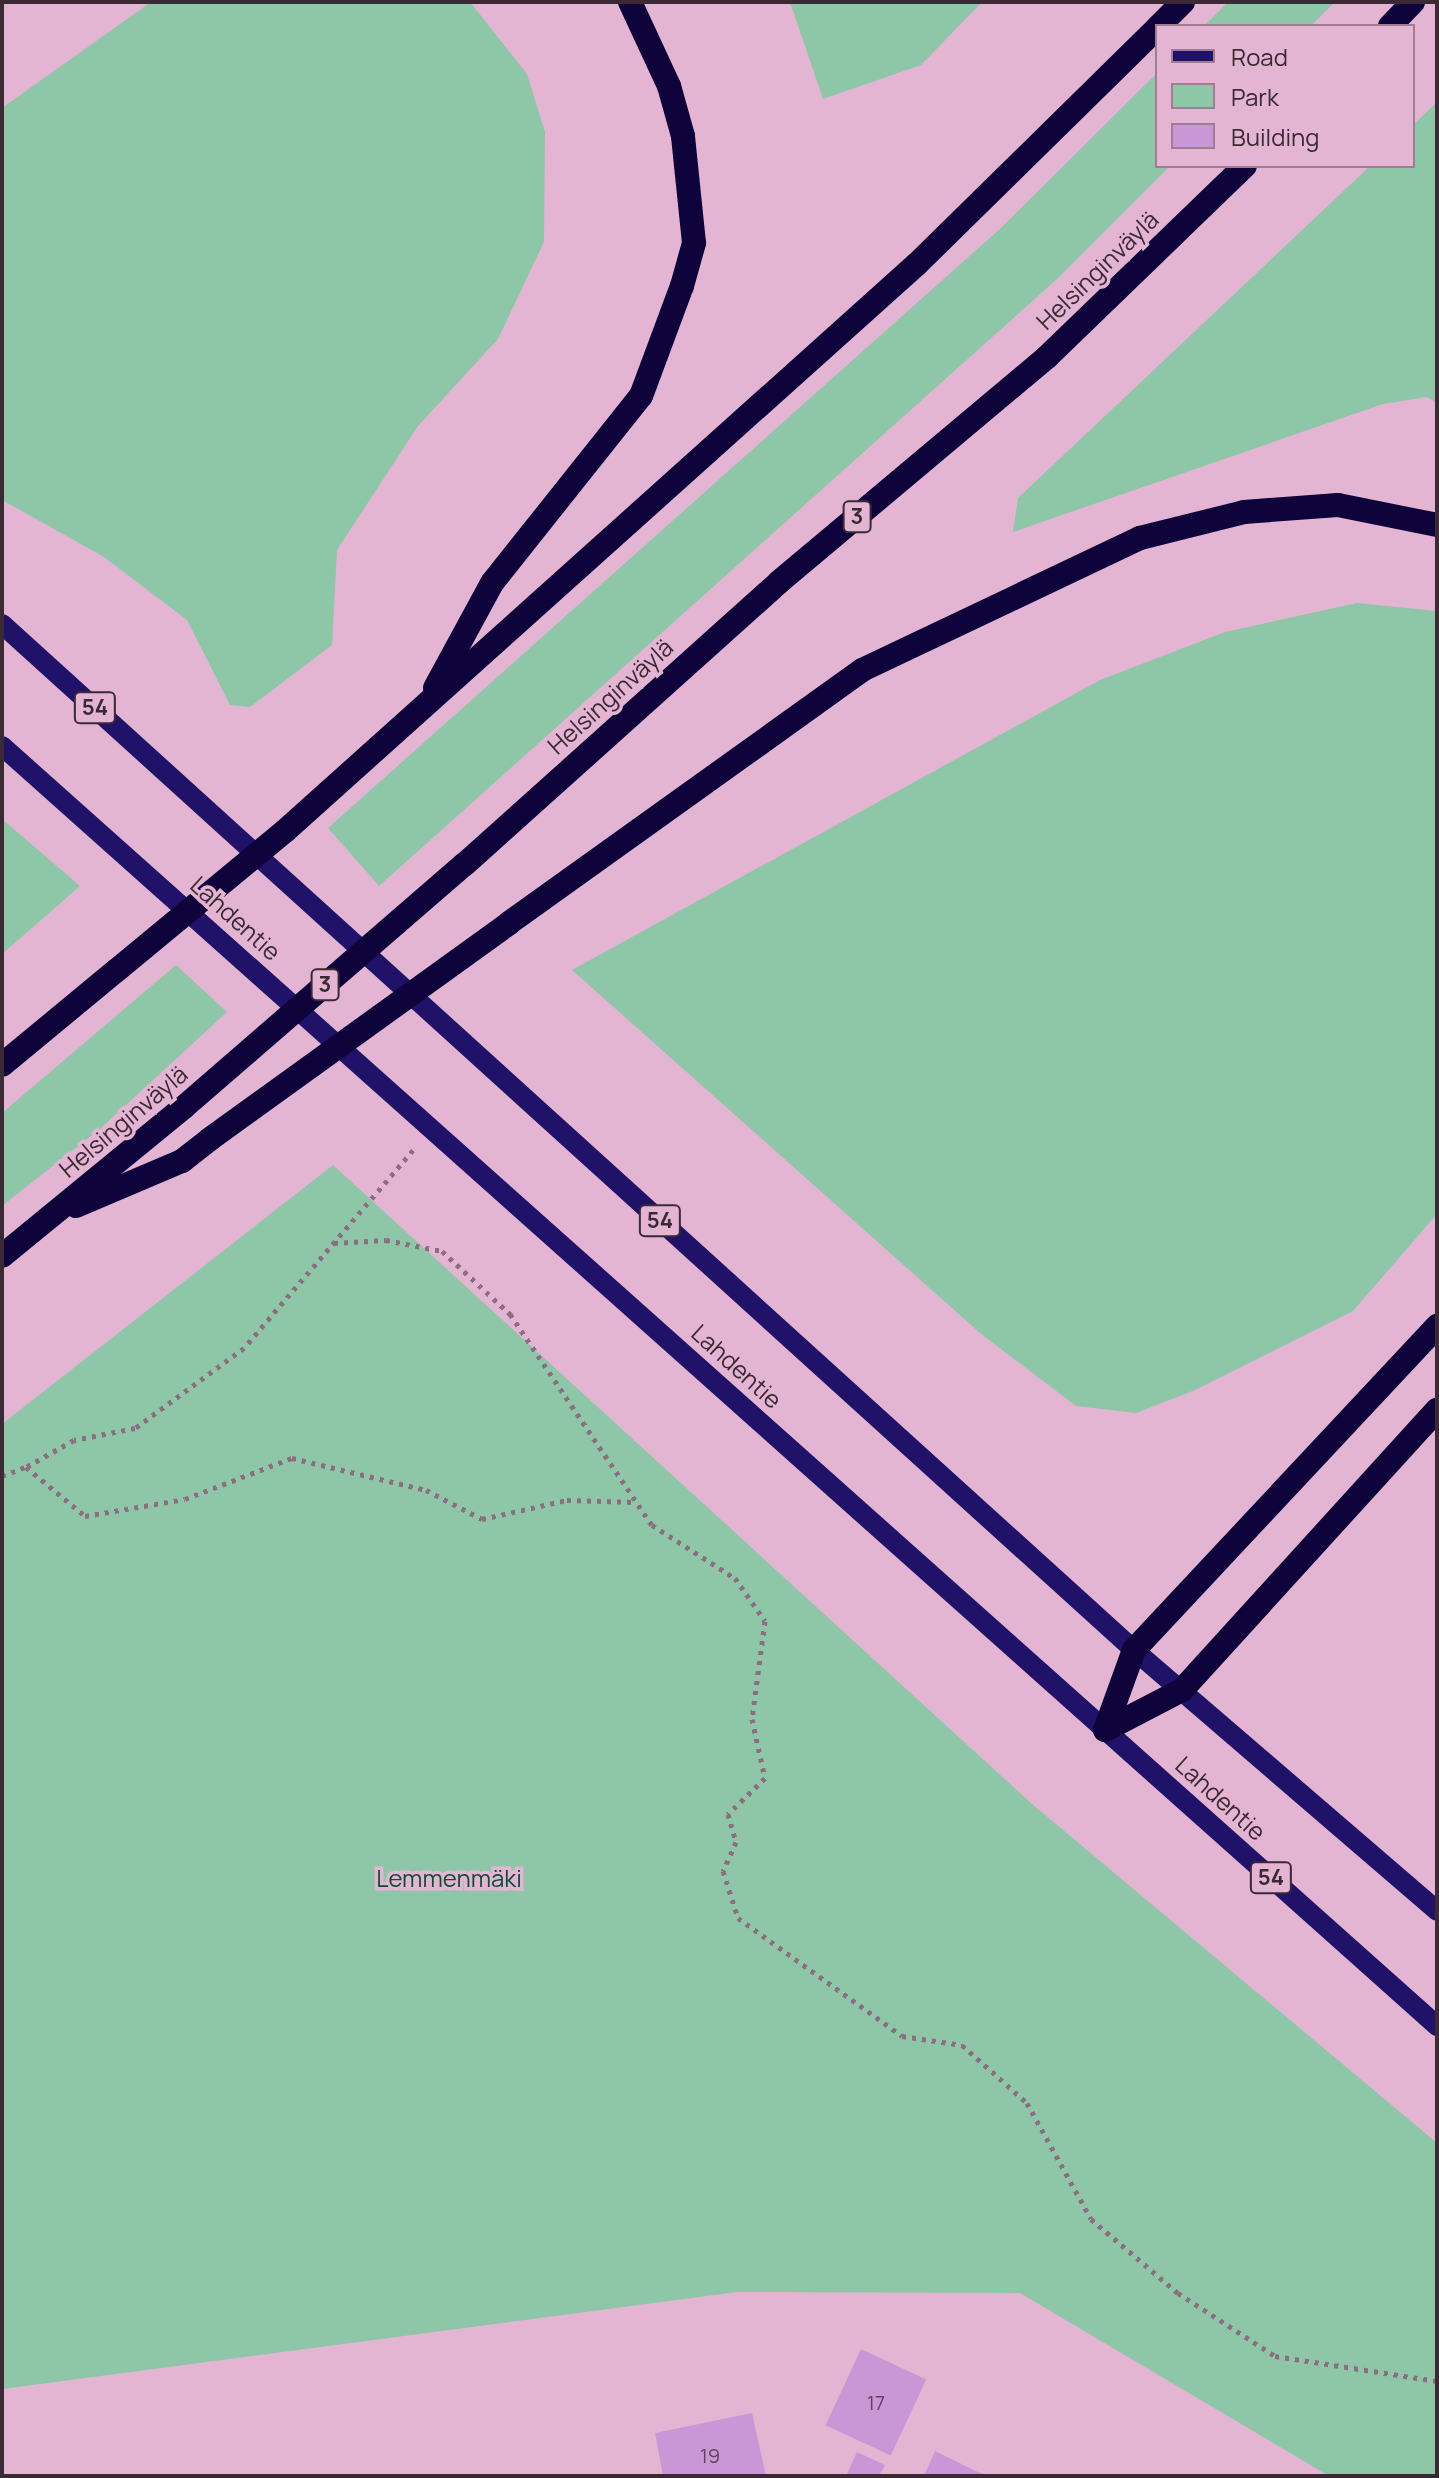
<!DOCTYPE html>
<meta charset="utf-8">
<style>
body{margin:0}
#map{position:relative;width:1439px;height:2478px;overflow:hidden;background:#e3b5d3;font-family:Manrope,sans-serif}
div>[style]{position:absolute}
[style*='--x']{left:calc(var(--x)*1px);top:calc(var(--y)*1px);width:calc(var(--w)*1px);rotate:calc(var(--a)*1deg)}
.green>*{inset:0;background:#8dc7a7}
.building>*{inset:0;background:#ca97d6;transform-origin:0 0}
.path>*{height:5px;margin-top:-2.5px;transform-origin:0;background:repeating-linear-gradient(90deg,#8d6d82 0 4px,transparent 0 10px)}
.primary>*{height:20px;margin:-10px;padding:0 10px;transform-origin:10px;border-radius:10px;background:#211269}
.motorway>*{height:24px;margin:-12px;padding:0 12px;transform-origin:12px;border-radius:12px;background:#0e033b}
.motorway-bridge>*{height:24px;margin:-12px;padding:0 12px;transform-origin:12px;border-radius:12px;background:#0e033b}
span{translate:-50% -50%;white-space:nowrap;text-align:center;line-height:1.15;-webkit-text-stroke:7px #e3b5d3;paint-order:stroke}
.number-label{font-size:20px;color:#5f445c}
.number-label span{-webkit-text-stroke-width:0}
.shield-label span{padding:2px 6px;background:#e3b5d3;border:2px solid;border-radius:6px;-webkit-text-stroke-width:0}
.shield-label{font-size:22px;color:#3b2934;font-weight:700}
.street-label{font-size:24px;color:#3b2934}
.park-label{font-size:24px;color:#0b4f33}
.frame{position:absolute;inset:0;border:4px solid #3b2934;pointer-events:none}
.legend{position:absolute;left:1155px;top:24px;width:260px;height:144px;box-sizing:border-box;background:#e3b5d3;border:2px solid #a07d93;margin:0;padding:10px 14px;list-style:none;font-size:24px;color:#3b2934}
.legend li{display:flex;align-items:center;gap:16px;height:40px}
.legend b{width:40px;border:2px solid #a07d93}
</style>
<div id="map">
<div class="green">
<div style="clip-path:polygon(151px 2px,470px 2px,527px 74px,545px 132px,544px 242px,498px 339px,418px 426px,337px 550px,332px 645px,250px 707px,230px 705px,187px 620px,104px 557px,2px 500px,2px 108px)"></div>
<div style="clip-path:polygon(790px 2px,982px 2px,921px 65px,823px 99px)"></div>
<div style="clip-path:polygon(1228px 2px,1335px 2px,1311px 26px,1204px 26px)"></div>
<div style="clip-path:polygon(1157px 73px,1157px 166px,1170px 166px,1057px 279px,379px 886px,328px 828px,1002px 227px)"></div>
<div style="clip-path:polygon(1437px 102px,1437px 403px,1427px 397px,1383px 404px,1013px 532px,1018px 498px,1370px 166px,1413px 166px,1413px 125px)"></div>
<div style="clip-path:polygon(1357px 603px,1437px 611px,1437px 1214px,1353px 1311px,1195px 1390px,1136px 1413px,1076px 1406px,980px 1333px,572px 970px,1100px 680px,1225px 632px)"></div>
<div style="clip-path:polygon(2px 819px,80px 886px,2px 954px)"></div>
<div style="clip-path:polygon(176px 965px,227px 1012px,101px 1128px,2px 1206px,2px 1113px)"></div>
<div style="clip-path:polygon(333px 1165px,1032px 1804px,1437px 2143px,1437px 2476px,1329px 2476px,1020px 2293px,737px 2292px,2px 2389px,2px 1424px)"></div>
</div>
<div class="building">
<div style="left:861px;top:2349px;width:72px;height:84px;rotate:25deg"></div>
<div style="clip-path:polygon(752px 2413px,766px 2476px,663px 2476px,655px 2433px)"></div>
<div style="clip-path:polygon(935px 2451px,986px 2476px,924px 2476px)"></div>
<div style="clip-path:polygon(857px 2452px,885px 2465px,879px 2476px,846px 2476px)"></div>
</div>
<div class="path">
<div style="--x:413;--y:1150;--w:260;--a:130.5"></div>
<div style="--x:244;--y:1348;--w:135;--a:143.7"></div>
<div style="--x:135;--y:1428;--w:62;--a:168.9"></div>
<div style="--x:74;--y:1440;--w:55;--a:150.6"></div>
<div style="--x:26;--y:1467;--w:77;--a:39.7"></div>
<div style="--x:85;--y:1516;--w:101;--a:-9.6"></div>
<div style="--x:185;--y:1499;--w:115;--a:-21"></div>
<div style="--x:292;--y:1458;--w:138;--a:13.4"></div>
<div style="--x:426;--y:1490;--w:63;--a:27.4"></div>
<div style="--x:482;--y:1519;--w:87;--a:-12.6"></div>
<div style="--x:567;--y:1500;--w:69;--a:1.7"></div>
<div style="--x:334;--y:1243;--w:52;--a:-3.3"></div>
<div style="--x:386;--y:1240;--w:57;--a:11.1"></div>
<div style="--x:442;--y:1251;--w:93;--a:42.8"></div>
<div style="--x:510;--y:1314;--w:254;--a:56.1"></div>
<div style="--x:652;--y:1525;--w:98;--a:32.6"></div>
<div style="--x:735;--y:1578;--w:52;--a:55.1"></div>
<div style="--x:765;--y:1621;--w:99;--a:97.6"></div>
<div style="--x:752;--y:1719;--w:60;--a:77.6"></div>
<div style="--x:765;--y:1778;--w:52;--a:135.8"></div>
<div style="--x:728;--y:1814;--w:29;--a:74"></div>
<div style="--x:736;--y:1842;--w:32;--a:114"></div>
<div style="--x:723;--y:1871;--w:49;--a:72.3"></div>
<div style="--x:738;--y:1918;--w:202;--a:35.7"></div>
<div style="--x:902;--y:2036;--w:61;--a:8.5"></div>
<div style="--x:962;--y:2045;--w:87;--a:41.7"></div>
<div style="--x:1027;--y:2103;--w:132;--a:61.1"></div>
<div style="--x:1091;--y:2219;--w:114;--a:40.4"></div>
<div style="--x:1178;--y:2293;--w:116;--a:33"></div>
<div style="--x:1275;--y:2356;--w:164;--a:8.8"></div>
<div style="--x:2;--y:1476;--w:26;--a:-21"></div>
</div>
<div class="primary">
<div style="--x:2;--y:624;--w:1528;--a:42.19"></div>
<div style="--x:1134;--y:1650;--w:400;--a:40.7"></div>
<div style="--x:2;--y:746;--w:1923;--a:41.73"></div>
</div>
<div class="motorway">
<div style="--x:1159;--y:26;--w:34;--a:-45"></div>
<div style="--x:1390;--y:26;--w:33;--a:-46"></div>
<div style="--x:435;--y:688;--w:119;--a:-61.5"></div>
<div style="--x:492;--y:583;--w:239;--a:-51.5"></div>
<div style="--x:641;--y:396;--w:117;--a:-69.6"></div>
<div style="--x:682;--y:286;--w:45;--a:-74.4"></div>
<div style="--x:694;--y:243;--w:108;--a:-95.9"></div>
<div style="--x:683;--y:136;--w:52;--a:-105.6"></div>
<div style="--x:669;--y:86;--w:93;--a:-114.9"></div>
<div style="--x:285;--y:831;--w:849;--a:-41.9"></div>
<div style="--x:917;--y:264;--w:337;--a:-44.5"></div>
<div style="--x:465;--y:864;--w:422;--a:-41.9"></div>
<div style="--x:779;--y:582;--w:350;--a:-40"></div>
<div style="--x:1047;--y:357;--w:275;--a:-44"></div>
<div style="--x:509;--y:923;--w:434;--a:-35.6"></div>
<div style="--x:862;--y:670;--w:308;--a:-25.4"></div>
<div style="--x:1140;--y:538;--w:107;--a:-14"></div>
<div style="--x:1244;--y:512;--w:94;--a:-4.3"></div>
<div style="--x:1338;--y:505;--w:101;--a:11.4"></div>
<div style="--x:2;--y:1065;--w:149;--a:-39.6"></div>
<div style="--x:76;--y:1206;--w:115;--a:-23"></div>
<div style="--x:182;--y:1161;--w:36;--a:-38"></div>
<div style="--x:2;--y:1256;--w:235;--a:-39.3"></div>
<div style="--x:1105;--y:1730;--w:85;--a:-70.1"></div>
<div style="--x:1134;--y:1650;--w:444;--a:-46.9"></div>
<div style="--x:1105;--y:1730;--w:87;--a:-27.5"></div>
<div style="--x:1182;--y:1690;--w:379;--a:-47.7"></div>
</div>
<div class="motorway-bridge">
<div style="--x:117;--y:970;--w:218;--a:-39.6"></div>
<div style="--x:184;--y:1107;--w:371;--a:-40.9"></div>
<div style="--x:210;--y:1139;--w:369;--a:-35.8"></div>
</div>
<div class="number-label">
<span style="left:876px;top:2402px">17</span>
<span style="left:710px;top:2455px">19</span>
</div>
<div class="shield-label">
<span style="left:857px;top:517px">3</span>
<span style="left:95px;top:708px">54</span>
<span style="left:325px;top:985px">3</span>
<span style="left:660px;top:1221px">54</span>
<span style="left:1271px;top:1878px">54</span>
</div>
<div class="street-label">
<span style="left:1097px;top:270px;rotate:-44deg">Helsinginväylä</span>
<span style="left:610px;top:696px;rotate:-42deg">Helsinginväylä</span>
<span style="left:236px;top:918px;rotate:42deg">Lahdentie</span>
<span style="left:123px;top:1121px;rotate:-40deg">Helsinginväylä</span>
<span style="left:737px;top:1366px;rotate:42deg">Lahdentie</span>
<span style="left:1221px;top:1798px;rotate:42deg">Lahdentie</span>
</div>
<div class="park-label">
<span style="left:449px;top:1878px">Lemmenmäki</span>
</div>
<div class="frame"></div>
<ul class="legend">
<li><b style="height:10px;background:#211269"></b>Road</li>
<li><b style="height:22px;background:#8dc7a7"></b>Park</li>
<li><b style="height:22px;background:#ca97d6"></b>Building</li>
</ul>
</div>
